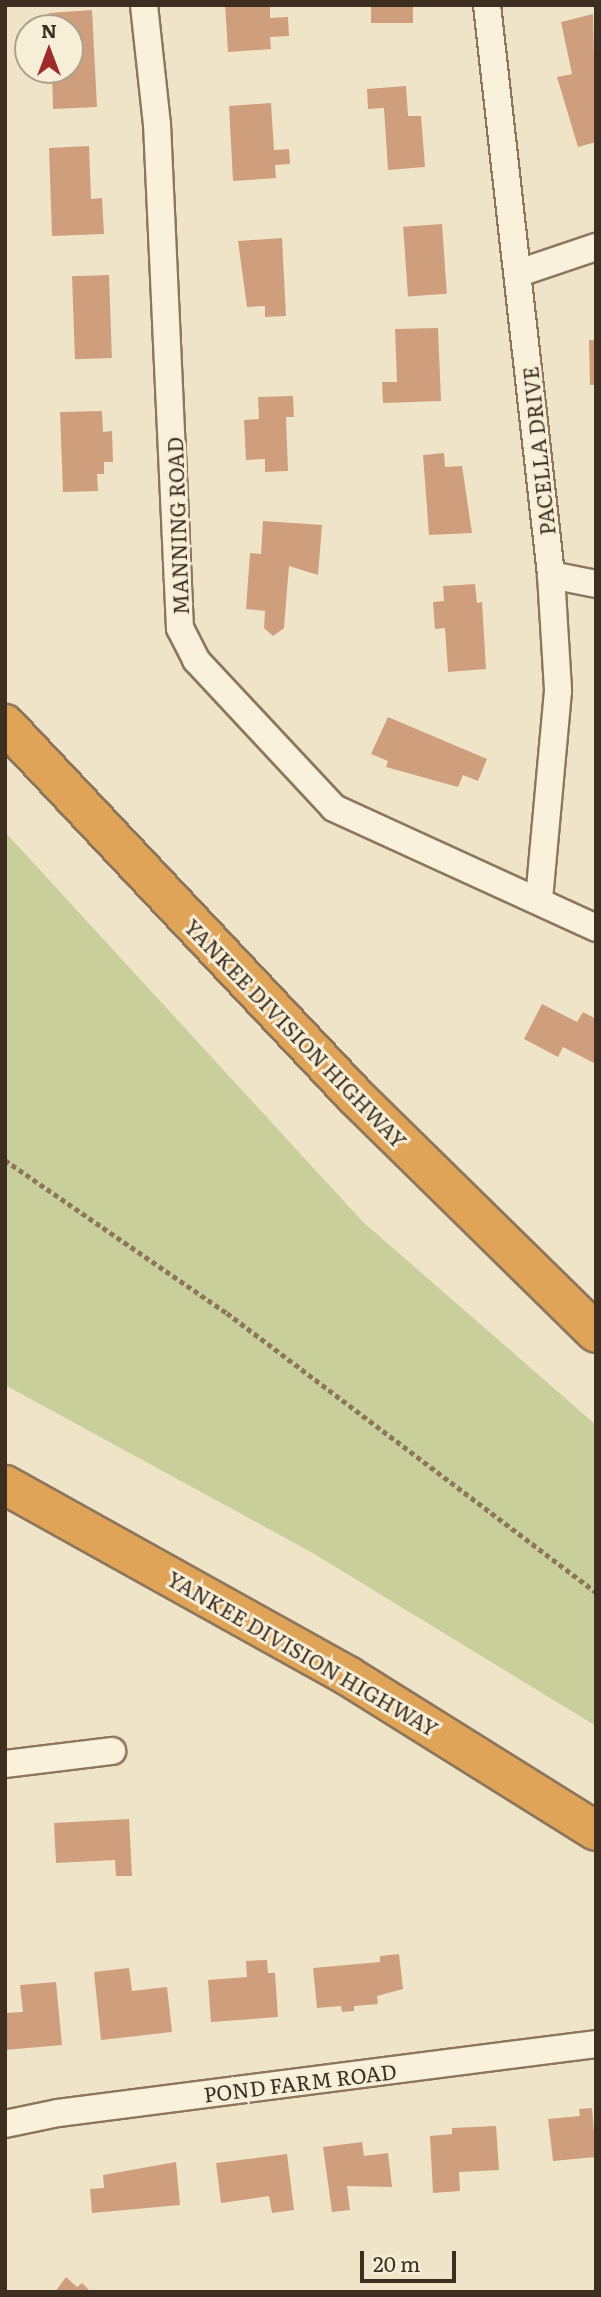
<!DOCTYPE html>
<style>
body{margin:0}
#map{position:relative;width:601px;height:2297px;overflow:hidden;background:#f0e4c8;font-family:Literata,serif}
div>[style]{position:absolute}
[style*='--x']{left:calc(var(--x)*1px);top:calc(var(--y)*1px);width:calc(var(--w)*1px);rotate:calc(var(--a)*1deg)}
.green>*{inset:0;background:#c9cf9b}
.building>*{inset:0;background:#cf9f7d;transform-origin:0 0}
.path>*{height:4.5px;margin-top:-2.25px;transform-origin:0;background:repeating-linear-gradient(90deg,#8d765c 0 5px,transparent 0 8.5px)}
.roads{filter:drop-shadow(2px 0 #8d765c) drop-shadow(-2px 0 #8d765c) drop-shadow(0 2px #8d765c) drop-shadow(0 -2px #8d765c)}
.street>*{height:26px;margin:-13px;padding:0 13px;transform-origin:13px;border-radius:13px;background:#faf1dc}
.highway>*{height:38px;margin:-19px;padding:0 19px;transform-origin:19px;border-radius:19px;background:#e0a458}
span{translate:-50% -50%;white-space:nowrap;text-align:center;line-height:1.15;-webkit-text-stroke:6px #f7eed8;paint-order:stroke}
.street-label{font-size:21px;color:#3d2e20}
.frame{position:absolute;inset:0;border:7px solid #3d2e20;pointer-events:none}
.north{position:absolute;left:14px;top:14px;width:70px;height:70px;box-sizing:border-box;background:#f7eed8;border:2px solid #ada18e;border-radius:50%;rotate:0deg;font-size:19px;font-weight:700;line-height:28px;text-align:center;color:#3d2e20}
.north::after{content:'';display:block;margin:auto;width:24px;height:32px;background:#9e2a2b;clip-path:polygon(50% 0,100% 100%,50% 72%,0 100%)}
.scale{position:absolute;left:360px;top:2251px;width:96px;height:32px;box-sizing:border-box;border:4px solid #3d2e20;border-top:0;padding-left:9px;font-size:21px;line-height:24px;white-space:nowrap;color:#3d2e20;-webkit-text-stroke:5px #f7eed8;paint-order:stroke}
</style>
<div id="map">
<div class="green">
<div style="clip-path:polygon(5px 832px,363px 1222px,596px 1425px,596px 1726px,311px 1552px,5px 1385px)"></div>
</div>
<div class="building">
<div style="clip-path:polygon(225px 5px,270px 5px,270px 18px,288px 17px,289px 36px,270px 37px,271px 49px,228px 52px)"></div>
<div style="left:371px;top:5px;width:42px;height:18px"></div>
<div style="clip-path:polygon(92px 10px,97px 107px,53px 109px,52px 70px,70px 70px,70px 28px,50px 28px,49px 13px)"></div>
<div style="clip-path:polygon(593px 14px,596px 142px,578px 147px,557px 77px,572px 74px,561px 22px)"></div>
<div style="clip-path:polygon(406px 86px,408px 116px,421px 116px,425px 167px,388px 170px,384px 108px,368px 109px,367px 89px)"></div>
<div style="clip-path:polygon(271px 103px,274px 150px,289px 149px,290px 164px,275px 165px,276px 178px,233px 181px,229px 106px)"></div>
<div style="clip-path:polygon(89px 146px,91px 199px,102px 198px,104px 234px,52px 236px,49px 148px)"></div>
<div style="left:442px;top:224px;width:70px;height:39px;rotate:86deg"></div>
<div style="clip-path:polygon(282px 238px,286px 316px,265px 317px,265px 306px,247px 307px,238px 241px)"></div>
<div style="left:109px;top:275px;width:83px;height:37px;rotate:88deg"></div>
<div style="clip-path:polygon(438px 328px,441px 401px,383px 403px,382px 382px,397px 382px,395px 329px)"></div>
<div style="clip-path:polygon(589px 340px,596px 340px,596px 385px,590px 385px)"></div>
<div style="clip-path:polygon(293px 396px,294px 417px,286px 417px,288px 471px,265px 472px,265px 459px,246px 460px,244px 420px,259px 419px,258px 397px)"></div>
<div style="clip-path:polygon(102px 411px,103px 432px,112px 431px,113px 462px,104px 462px,104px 474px,97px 474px,98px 491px,63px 492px,60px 412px)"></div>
<div style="clip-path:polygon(444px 453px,445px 467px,462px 466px,472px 533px,429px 535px,423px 455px)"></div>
<div style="clip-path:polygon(263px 521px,322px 525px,318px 575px,289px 566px,284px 628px,273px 636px,264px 628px,265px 611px,246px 609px,250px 553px,261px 554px)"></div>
<div style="clip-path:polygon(475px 584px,477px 603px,482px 602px,486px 669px,448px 672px,445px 628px,435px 629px,433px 602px,444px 601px,443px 586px)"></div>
<div style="clip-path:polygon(388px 717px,487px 759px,478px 781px,463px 775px,458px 787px,386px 767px,388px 761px,371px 754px)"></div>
<div style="clip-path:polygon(542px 1004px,577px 1022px,583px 1012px,596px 1019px,596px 1064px,563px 1047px,558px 1057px,524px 1039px)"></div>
<div style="clip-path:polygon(129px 1819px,132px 1876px,116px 1876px,115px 1860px,56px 1863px,54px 1823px)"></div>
<div style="clip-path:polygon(399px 1954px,403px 1989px,377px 1996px,378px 2004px,354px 2006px,354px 2011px,342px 2012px,341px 2006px,317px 2008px,313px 1968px,380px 1962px,380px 1956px)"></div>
<div style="clip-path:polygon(267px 1960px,268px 1973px,275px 1973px,278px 2017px,211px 2022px,208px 1980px,247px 1977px,246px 1961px)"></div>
<div style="clip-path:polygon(129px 1968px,132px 1991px,167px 1987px,172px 2032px,101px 2040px,94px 1972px)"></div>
<div style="clip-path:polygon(56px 1982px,62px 2045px,5px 2050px,5px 2013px,23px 2012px,20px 1985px)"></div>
<div style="clip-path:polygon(592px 2108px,596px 2157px,553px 2161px,548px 2119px,580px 2116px,579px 2109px)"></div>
<div style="clip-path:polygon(496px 2126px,499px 2170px,459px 2172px,460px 2191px,433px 2193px,430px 2136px,452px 2134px,452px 2128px)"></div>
<div style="clip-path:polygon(362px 2142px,364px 2156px,388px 2153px,392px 2187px,347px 2186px,350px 2210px,332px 2212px,323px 2147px)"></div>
<div style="clip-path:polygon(287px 2154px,294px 2210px,272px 2213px,269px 2196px,221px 2203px,216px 2163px)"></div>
<div style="clip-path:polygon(176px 2162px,180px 2205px,92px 2213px,90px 2189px,104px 2188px,103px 2175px)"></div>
<div style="clip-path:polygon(66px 2277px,77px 2287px,82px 2283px,91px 2292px,55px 2292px)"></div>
</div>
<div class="path">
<div style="--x:5;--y:1160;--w:270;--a:34.6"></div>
<div style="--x:227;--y:1313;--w:463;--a:37.1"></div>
</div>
<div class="roads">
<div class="street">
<div style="--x:144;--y:5;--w:120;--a:83.8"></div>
<div style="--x:157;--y:124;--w:505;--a:87.39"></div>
<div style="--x:180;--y:628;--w:36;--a:63"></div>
<div style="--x:196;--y:660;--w:202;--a:47"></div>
<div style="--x:334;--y:808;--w:288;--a:24.6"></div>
<div style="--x:487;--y:5;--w:574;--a:83.59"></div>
<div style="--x:551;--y:575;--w:116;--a:86.5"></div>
<div style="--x:558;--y:691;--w:209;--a:95.2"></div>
<div style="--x:519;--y:273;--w:81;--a:-18.7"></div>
<div style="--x:551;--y:575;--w:46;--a:11.3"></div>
<div style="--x:5;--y:1764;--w:108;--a:-6.9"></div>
<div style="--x:5;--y:2124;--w:54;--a:-11.7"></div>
<div style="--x:58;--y:2113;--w:542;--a:-7.31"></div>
</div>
<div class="highway">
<div style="--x:5;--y:724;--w:509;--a:46.75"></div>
<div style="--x:354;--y:1095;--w:339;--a:44.5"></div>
<div style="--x:5;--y:1485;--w:393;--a:29.1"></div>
<div style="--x:348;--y:1676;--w:292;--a:32"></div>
</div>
</div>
<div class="street-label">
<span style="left:538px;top:451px;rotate:-96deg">PACELLA DRIVE</span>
<span style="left:177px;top:526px;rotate:-92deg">MANNING ROAD</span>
<span style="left:296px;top:1033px;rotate:46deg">YANKEE DIVISION HIGHWAY</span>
<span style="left:303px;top:1653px;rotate:30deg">YANKEE DIVISION HIGHWAY</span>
<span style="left:300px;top:2082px;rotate:-7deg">POND FARM ROAD</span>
</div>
<div class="frame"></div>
<div class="north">N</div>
<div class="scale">20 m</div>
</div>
